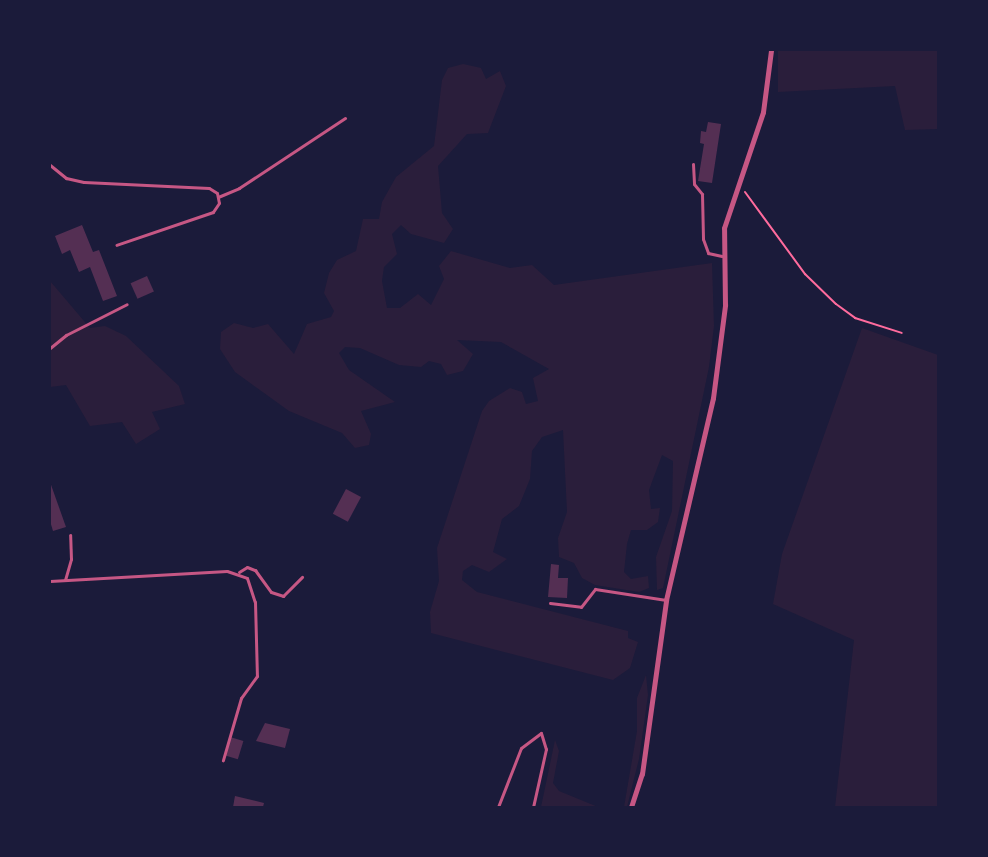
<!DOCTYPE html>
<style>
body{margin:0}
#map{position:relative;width:988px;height:857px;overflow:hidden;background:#1b1b3a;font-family:"Libre Baskerville",serif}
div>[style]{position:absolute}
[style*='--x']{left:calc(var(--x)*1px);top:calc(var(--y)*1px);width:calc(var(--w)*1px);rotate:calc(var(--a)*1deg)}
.green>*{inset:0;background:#2a1e3b}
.building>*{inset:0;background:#542f53;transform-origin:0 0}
.path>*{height:2px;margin:-1px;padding:0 1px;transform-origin:1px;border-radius:1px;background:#ff6b9d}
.service>*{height:3px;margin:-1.5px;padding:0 1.5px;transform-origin:1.5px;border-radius:1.5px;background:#c65784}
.minor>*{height:5px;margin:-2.5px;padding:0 2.5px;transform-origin:2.5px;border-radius:2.5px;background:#c65784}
span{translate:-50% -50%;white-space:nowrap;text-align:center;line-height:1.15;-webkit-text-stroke:5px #1b1b3a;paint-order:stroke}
.frame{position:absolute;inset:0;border:51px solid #1b1b3a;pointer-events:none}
</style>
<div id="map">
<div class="green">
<div style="clip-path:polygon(778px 50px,938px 50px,938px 129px,905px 130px,895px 86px,778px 92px)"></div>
<div style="clip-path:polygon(463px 64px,481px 68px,486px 79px,500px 71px,506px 86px,488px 133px,467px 134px,438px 166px,442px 213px,453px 229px,444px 243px,411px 234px,401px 225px,392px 234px,397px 254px,384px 267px,382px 281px,387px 308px,400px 308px,418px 294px,431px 305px,444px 279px,439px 266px,451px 251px,510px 268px,532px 265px,554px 285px,712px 263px,714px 326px,709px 367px,663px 588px,657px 590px,656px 557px,672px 511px,673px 461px,662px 455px,649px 490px,651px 509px,660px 508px,658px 522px,647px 530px,631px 530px,627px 544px,624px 572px,631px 579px,648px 576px,649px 588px,639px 592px,595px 585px,582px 578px,574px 563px,559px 557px,558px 538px,567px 512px,563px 430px,542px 437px,532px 451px,530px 479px,519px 506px,502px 519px,493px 552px,507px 559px,489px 572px,472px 565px,463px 571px,462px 580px,477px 592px,628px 631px,628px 638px,638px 642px,630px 668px,613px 680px,431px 633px,430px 612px,439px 581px,437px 548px,482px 411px,489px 401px,510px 388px,522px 392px,526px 404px,538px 401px,533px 378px,549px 369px,501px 342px,457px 340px,473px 354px,463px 371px,447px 375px,441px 364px,429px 361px,421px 367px,399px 365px,360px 348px,345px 347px,339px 353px,349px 370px,395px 402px,361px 411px,371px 434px,369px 445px,355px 448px,342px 433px,289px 411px,235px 372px,220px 349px,221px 332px,234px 323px,253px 328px,268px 324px,294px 354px,307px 324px,331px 317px,334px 311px,324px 293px,329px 273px,337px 260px,356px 251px,363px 219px,379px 219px,382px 202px,396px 177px,434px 146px,442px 80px,448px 68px)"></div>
<div style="clip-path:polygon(50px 281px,90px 328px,105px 326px,126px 336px,179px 386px,185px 404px,152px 412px,160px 429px,136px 444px,122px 422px,90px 426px,66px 385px,50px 387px)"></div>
<div style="clip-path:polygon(862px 328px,938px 355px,938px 807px,835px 807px,854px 640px,773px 604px,782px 554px)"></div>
<div style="clip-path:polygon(646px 675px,648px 695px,639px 759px,627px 807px,624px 807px,637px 731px,637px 698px)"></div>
<div style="clip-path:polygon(555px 740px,559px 751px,553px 783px,559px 791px,598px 807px,541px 807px)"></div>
</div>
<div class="building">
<div style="clip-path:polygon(708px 122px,721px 124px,712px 183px,698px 181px,704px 144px,700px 143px,701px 131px,706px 132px)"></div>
<div style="clip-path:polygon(82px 225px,93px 252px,99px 250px,117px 296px,103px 301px,90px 267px,79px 272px,70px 250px,62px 254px,55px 236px)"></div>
<div style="left:147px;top:276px;width:17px;height:18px;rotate:66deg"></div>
<div style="clip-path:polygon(50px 482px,66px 527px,53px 531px,50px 521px)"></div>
<div style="left:346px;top:489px;width:17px;height:28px;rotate:28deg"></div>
<div style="clip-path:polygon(551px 564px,559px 565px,558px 578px,568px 578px,567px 598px,548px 597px)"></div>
<div style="clip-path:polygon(265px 723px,290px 729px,285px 748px,256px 741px)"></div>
<div style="left:230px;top:737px;width:14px;height:19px;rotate:17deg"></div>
<div style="clip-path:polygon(235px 796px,264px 803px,263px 807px,233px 807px)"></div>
</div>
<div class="path">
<div style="--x:745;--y:192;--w:102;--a:53.8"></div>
<div style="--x:805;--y:274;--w:43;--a:44.1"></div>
<div style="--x:836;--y:304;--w:24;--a:36"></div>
<div style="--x:855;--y:318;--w:49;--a:17.7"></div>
</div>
<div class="service">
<div style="--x:693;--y:164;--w:20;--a:87"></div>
<div style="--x:694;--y:184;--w:13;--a:51"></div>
<div style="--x:702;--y:194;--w:45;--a:88.7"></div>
<div style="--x:703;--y:239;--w:15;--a:70"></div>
<div style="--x:708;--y:253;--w:14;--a:12"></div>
<div style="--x:50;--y:165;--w:21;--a:39"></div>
<div style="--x:66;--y:178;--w:18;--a:13"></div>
<div style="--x:84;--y:182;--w:125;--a:2.7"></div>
<div style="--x:209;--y:188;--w:9;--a:32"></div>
<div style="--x:217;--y:193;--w:10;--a:79"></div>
<div style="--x:219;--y:203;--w:11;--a:124"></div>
<div style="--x:213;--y:212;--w:102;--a:161.2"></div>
<div style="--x:218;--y:197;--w:23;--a:-23"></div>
<div style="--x:239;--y:188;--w:127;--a:-33.4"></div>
<div style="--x:50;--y:348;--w:21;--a:-39"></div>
<div style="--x:66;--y:335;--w:68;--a:-26.9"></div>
<div style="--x:239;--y:572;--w:9;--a:-32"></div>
<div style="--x:247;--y:567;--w:9;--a:21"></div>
<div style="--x:255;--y:570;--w:27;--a:54"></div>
<div style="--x:271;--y:592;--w:13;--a:18"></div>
<div style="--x:283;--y:596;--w:27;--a:-45"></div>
<div style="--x:65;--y:580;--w:22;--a:-74"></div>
<div style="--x:71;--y:559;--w:24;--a:-92"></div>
<div style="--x:50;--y:581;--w:177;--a:-3.2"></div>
<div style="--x:227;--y:571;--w:21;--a:19"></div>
<div style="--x:247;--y:578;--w:25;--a:72"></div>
<div style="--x:255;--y:602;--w:74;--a:88.5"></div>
<div style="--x:257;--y:676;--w:27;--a:126"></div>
<div style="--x:241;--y:698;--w:65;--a:106.2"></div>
<div style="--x:550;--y:603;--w:31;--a:7"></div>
<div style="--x:581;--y:607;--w:23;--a:-52"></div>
<div style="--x:595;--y:589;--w:72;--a:8.8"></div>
<div style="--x:498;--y:807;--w:63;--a:-68.7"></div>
<div style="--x:521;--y:748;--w:25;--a:-37"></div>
<div style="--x:541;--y:733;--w:17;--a:73"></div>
<div style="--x:546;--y:749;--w:59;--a:102.6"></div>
</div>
<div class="minor">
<div style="--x:631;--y:807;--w:35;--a:-72"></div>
<div style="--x:642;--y:774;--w:176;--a:-82.1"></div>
<div style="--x:666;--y:600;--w:207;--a:-76.9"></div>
<div style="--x:713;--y:398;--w:94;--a:-82.6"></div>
<div style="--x:725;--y:305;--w:77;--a:-90.7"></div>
<div style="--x:724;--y:228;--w:122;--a:-71.4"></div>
<div style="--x:763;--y:112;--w:63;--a:-82.6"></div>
</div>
<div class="frame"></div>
</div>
